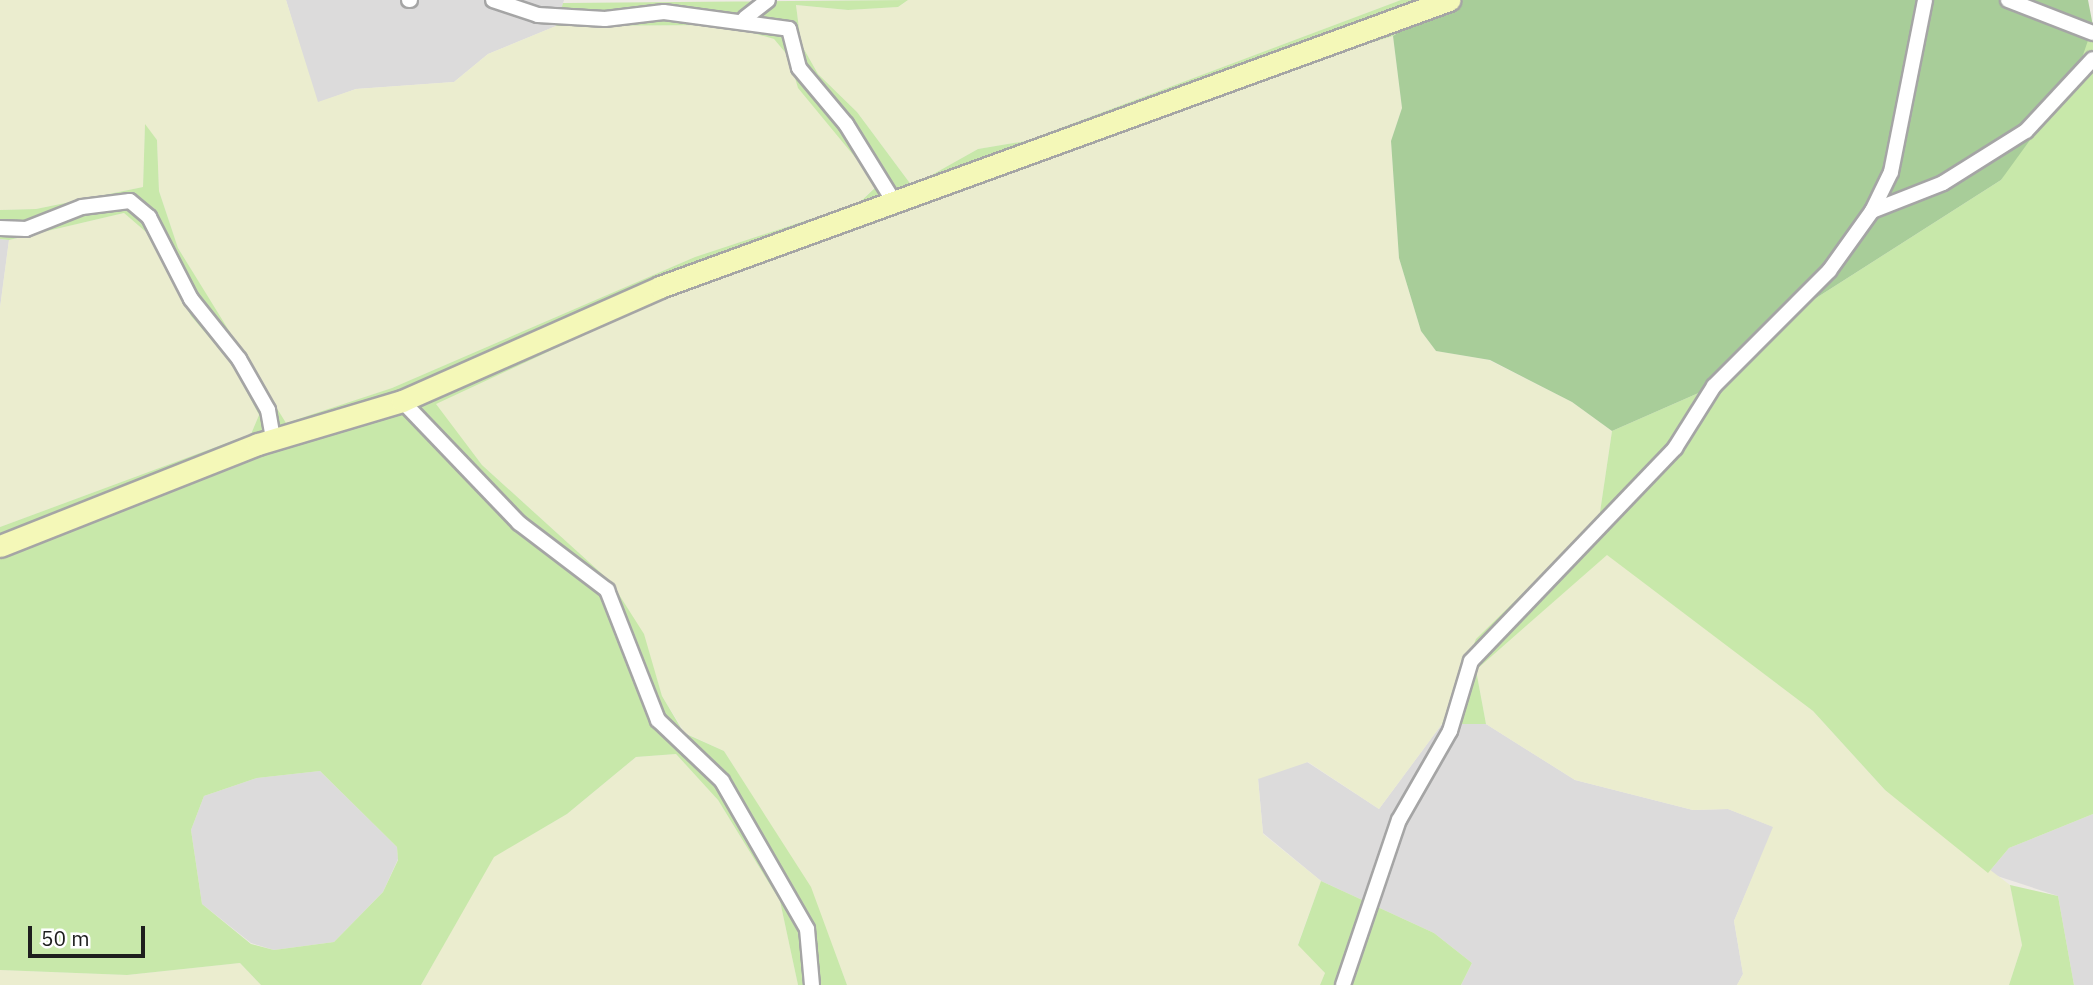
<!DOCTYPE html>
<style>
body{margin:0}
#map{position:relative;width:2093px;height:985px;overflow:hidden;background:#eeebe4;font-family:"IBM Plex Sans",sans-serif}
div>[style]{position:absolute}
[style*='--x']{left:calc(var(--x)*1px);top:calc(var(--y)*1px);width:calc(var(--w)*1px);rotate:calc(var(--a)*1deg)}
.residential>*{inset:0;background:#dcdbdb}
.farmland>*{inset:0;background:#ebedcf}
.grass>*{inset:0;background:#c8e8aa}
.forest>*{inset:0;background:#a8cd99}
.roads{filter:drop-shadow(2px 0 #a5a5a5) drop-shadow(-2px 0 #a5a5a5) drop-shadow(0 2px #a5a5a5) drop-shadow(0 -2px #a5a5a5)}
.street>*{height:14px;margin:-7px;padding:0 7px;transform-origin:7px;border-radius:7px;background:#fff}
.secondary>*{height:21px;margin:-10.5px;padding:0 10.5px;transform-origin:10.5px;border-radius:10.5px;background:#f4f8b8}
span{translate:-50% -50%;white-space:nowrap;text-align:center;line-height:1.15;-webkit-text-stroke:6px #fff;paint-order:stroke}
.scale{position:absolute;left:28px;top:926px;width:117px;height:32px;box-sizing:border-box;border:4px solid #1e1e1e;border-top:0;padding-left:9px;font-size:21px;line-height:24px;white-space:nowrap;color:#1e1e1e;-webkit-text-stroke:5px #fff;paint-order:stroke}
</style>
<div id="map">
<div class="residential">
<div style="clip-path:polygon(286px 0,564px 0,556px 26px,488px 54px,454px 82px,356px 89px,317px 103px)"></div>
<div style="clip-path:polygon(0 239px,9px 240px,0 308px)"></div>
<div style="clip-path:polygon(1442px 724px,1486px 724px,1575px 780px,1693px 810px,1728px 809px,1774px 827px,1734px 921px,1743px 974px,1737px 985px,1461px 985px,1472px 963px,1434px 933px,1321px 881px,1263px 833px,1258px 778px,1307px 762px,1379px 809px)"></div>
<div style="clip-path:polygon(320px 771px,397px 847px,398px 859px,383px 892px,334px 942px,274px 950px,251px 943px,202px 904px,191px 830px,204px 796px,257px 778px)"></div>
<div style="clip-path:polygon(2093px 814px,2093px 985px,2074px 985px,2058px 896px,1988px 873px,2009px 848px)"></div>
</div>
<div class="farmland">
<div style="clip-path:polygon(0 0,286px 0,318px 102px,356px 89px,454px 82px,488px 54px,556px 26px,725px 25px,774px 39px,789px 57px,799px 88px,878px 184px,859px 203px,695px 257px,392px 388px,285px 424px,178px 248px,159px 191px,157px 140px,145px 126px,143px 187px,36px 209px,0 210px)"></div>
<div style="clip-path:polygon(908px 0,1401px 0,1026px 141px,978px 149px,912px 186px,857px 112px,818px 74px,801px 44px,796px 5px,848px 10px,898px 7px)"></div>
<div style="clip-path:polygon(1393px 36px,1402px 108px,1391px 141px,1399px 258px,1421px 331px,1436px 351px,1489px 360px,1572px 402px,1612px 431px,1599px 519px,1460px 678px,1442px 724px,1379px 809px,1308px 762px,1258px 779px,1263px 834px,1321px 881px,1298px 944px,1325px 973px,1320px 985px,847px 985px,810px 887px,724px 751px,685px 733px,662px 696px,643px 634px,611px 582px,482px 465px,435px 404px,655px 302px,1276px 72px)"></div>
<div style="clip-path:polygon(124px 213px,146px 232px,191px 316px,232px 364px,259px 415px,251px 434px,0 527px,0 308px,9px 240px)"></div>
<div style="clip-path:polygon(1607px 554px,1813px 711px,1885px 790px,2010px 885px,2022px 945px,2009px 985px,1737px 985px,1743px 974px,1734px 921px,1773px 827px,1728px 809px,1693px 810px,1575px 780px,1486px 724px,1476px 670px)"></div>
<div style="clip-path:polygon(676px 754px,718px 800px,780px 901px,798px 985px,421px 985px,493px 857px,567px 814px,636px 757px)"></div>
<div style="clip-path:polygon(240px 963px,261px 985px,0 985px,0 970px,127px 975px)"></div>
</div>
<div class="grass">
<div style="clip-path:polygon(evenodd,908px 0,898px 7px,848px 10px,796px 5px,801px 44px,818px 74px,857px 112px,912px 186px,978px 149px,1026px 141px,1401px 0,1447px 0,1393px 36px,1276px 72px,655px 302px,436px 404px,482px 465px,611px 582px,644px 634px,662px 696px,684px 733px,724px 751px,811px 887px,847px 985px,798px 985px,780px 901px,718px 800px,676px 754px,636px 757px,567px 814px,494px 857px,421px 985px,261px 985px,240px 963px,127px 975px,0 970px,0 527px,251px 434px,259px 415px,232px 364px,191px 316px,146px 232px,124px 213px,9px 240px,0 239px,0 210px,36px 209px,143px 187px,145px 124px,157px 140px,159px 191px,178px 248px,286px 423px,392px 388px,695px 257px,859px 203px,878px 185px,798px 88px,789px 57px,774px 39px,725px 25px,556px 26px,563px 3px,908px 0,320px 771px,397px 847px,398px 860px,383px 892px,334px 942px,274px 950px,251px 944px,202px 904px,191px 830px,204px 796px,257px 778px,320px 771px)"></div>
<div style="clip-path:polygon(2093px 26px,2093px 814px,2009px 848px,1988px 873px,1885px 790px,1813px 711px,1607px 555px,1476px 670px,1486px 724px,1442px 724px,1476px 639px,1599px 519px,1612px 431px,1719px 384px,1813px 300px,2001px 180px)"></div>
<div style="clip-path:polygon(1321px 881px,1434px 933px,1472px 963px,1461px 985px,1320px 985px,1325px 973px,1298px 945px)"></div>
<div style="clip-path:polygon(2010px 885px,2058px 896px,2074px 985px,2009px 985px,2022px 945px)"></div>
</div>
<div class="forest">
<div style="clip-path:polygon(1447px 0,2088px 0,2093px 26px,2075px 78px,2001px 180px,1813px 300px,1719px 384px,1612px 431px,1572px 402px,1490px 360px,1436px 351px,1421px 331px,1399px 258px,1391px 141px,1402px 108px,1393px 36px)"></div>
</div>
<div class="roads">
<div class="street">
<div style="--x:409;--y:0;--w:1;--a:0"></div>
<div style="--x:493;--y:0;--w:47;--a:18.4"></div>
<div style="--x:538;--y:15;--w:67;--a:3.4"></div>
<div style="--x:605;--y:19;--w:59;--a:-6.8"></div>
<div style="--x:664;--y:12;--w:126;--a:7.7"></div>
<div style="--x:789;--y:29;--w:40;--a:75.6"></div>
<div style="--x:799;--y:68;--w:73;--a:50"></div>
<div style="--x:846;--y:124;--w:89;--a:58.3"></div>
<div style="--x:2008;--y:0;--w:91;--a:21.2"></div>
<div style="--x:745;--y:18;--w:29;--a:-38"></div>
<div style="--x:1872;--y:211;--w:76;--a:-21.5"></div>
<div style="--x:1943;--y:183;--w:98;--a:-32.1"></div>
<div style="--x:2026;--y:131;--w:98;--a:-47.1"></div>
<div style="--x:0;--y:228;--w:26;--a:2"></div>
<div style="--x:26;--y:229;--w:60;--a:-21.4"></div>
<div style="--x:82;--y:207;--w:48;--a:-7.1"></div>
<div style="--x:130;--y:201;--w:25;--a:40"></div>
<div style="--x:149;--y:217;--w:92;--a:62.9"></div>
<div style="--x:191;--y:299;--w:77;--a:51.3"></div>
<div style="--x:239;--y:359;--w:59;--a:60.4"></div>
<div style="--x:268;--y:410;--w:29;--a:80"></div>
<div style="--x:402;--y:401;--w:169;--a:46.2"></div>
<div style="--x:519;--y:523;--w:111;--a:37.3"></div>
<div style="--x:607;--y:590;--w:140;--a:68.6"></div>
<div style="--x:658;--y:720;--w:88;--a:43.6"></div>
<div style="--x:722;--y:781;--w:171;--a:60.1"></div>
<div style="--x:807;--y:929;--w:56;--a:84.9"></div>
<div style="--x:1343;--y:985;--w:174;--a:-71.3"></div>
<div style="--x:1399;--y:820;--w:103;--a:-60.2"></div>
<div style="--x:1450;--y:731;--w:73;--a:-73.3"></div>
<div style="--x:1471;--y:661;--w:295;--a:-46.2"></div>
<div style="--x:1675;--y:448;--w:73;--a:-57.8"></div>
<div style="--x:1714;--y:386;--w:163;--a:-45"></div>
<div style="--x:1829;--y:271;--w:74;--a:-54.4"></div>
<div style="--x:1872;--y:211;--w:43;--a:-64"></div>
<div style="--x:1891;--y:172;--w:175;--a:-78.8"></div>
</div>
<div class="secondary">
<div style="--x:0;--y:546;--w:277;--a:-21.6"></div>
<div style="--x:258;--y:444;--w:150;--a:-16.6"></div>
<div style="--x:402;--y:401;--w:282;--a:-23.8"></div>
<div style="--x:660;--y:287;--w:840;--a:-19.99"></div>
</div>
</div>
<div class="scale">50 m</div>
</div>
